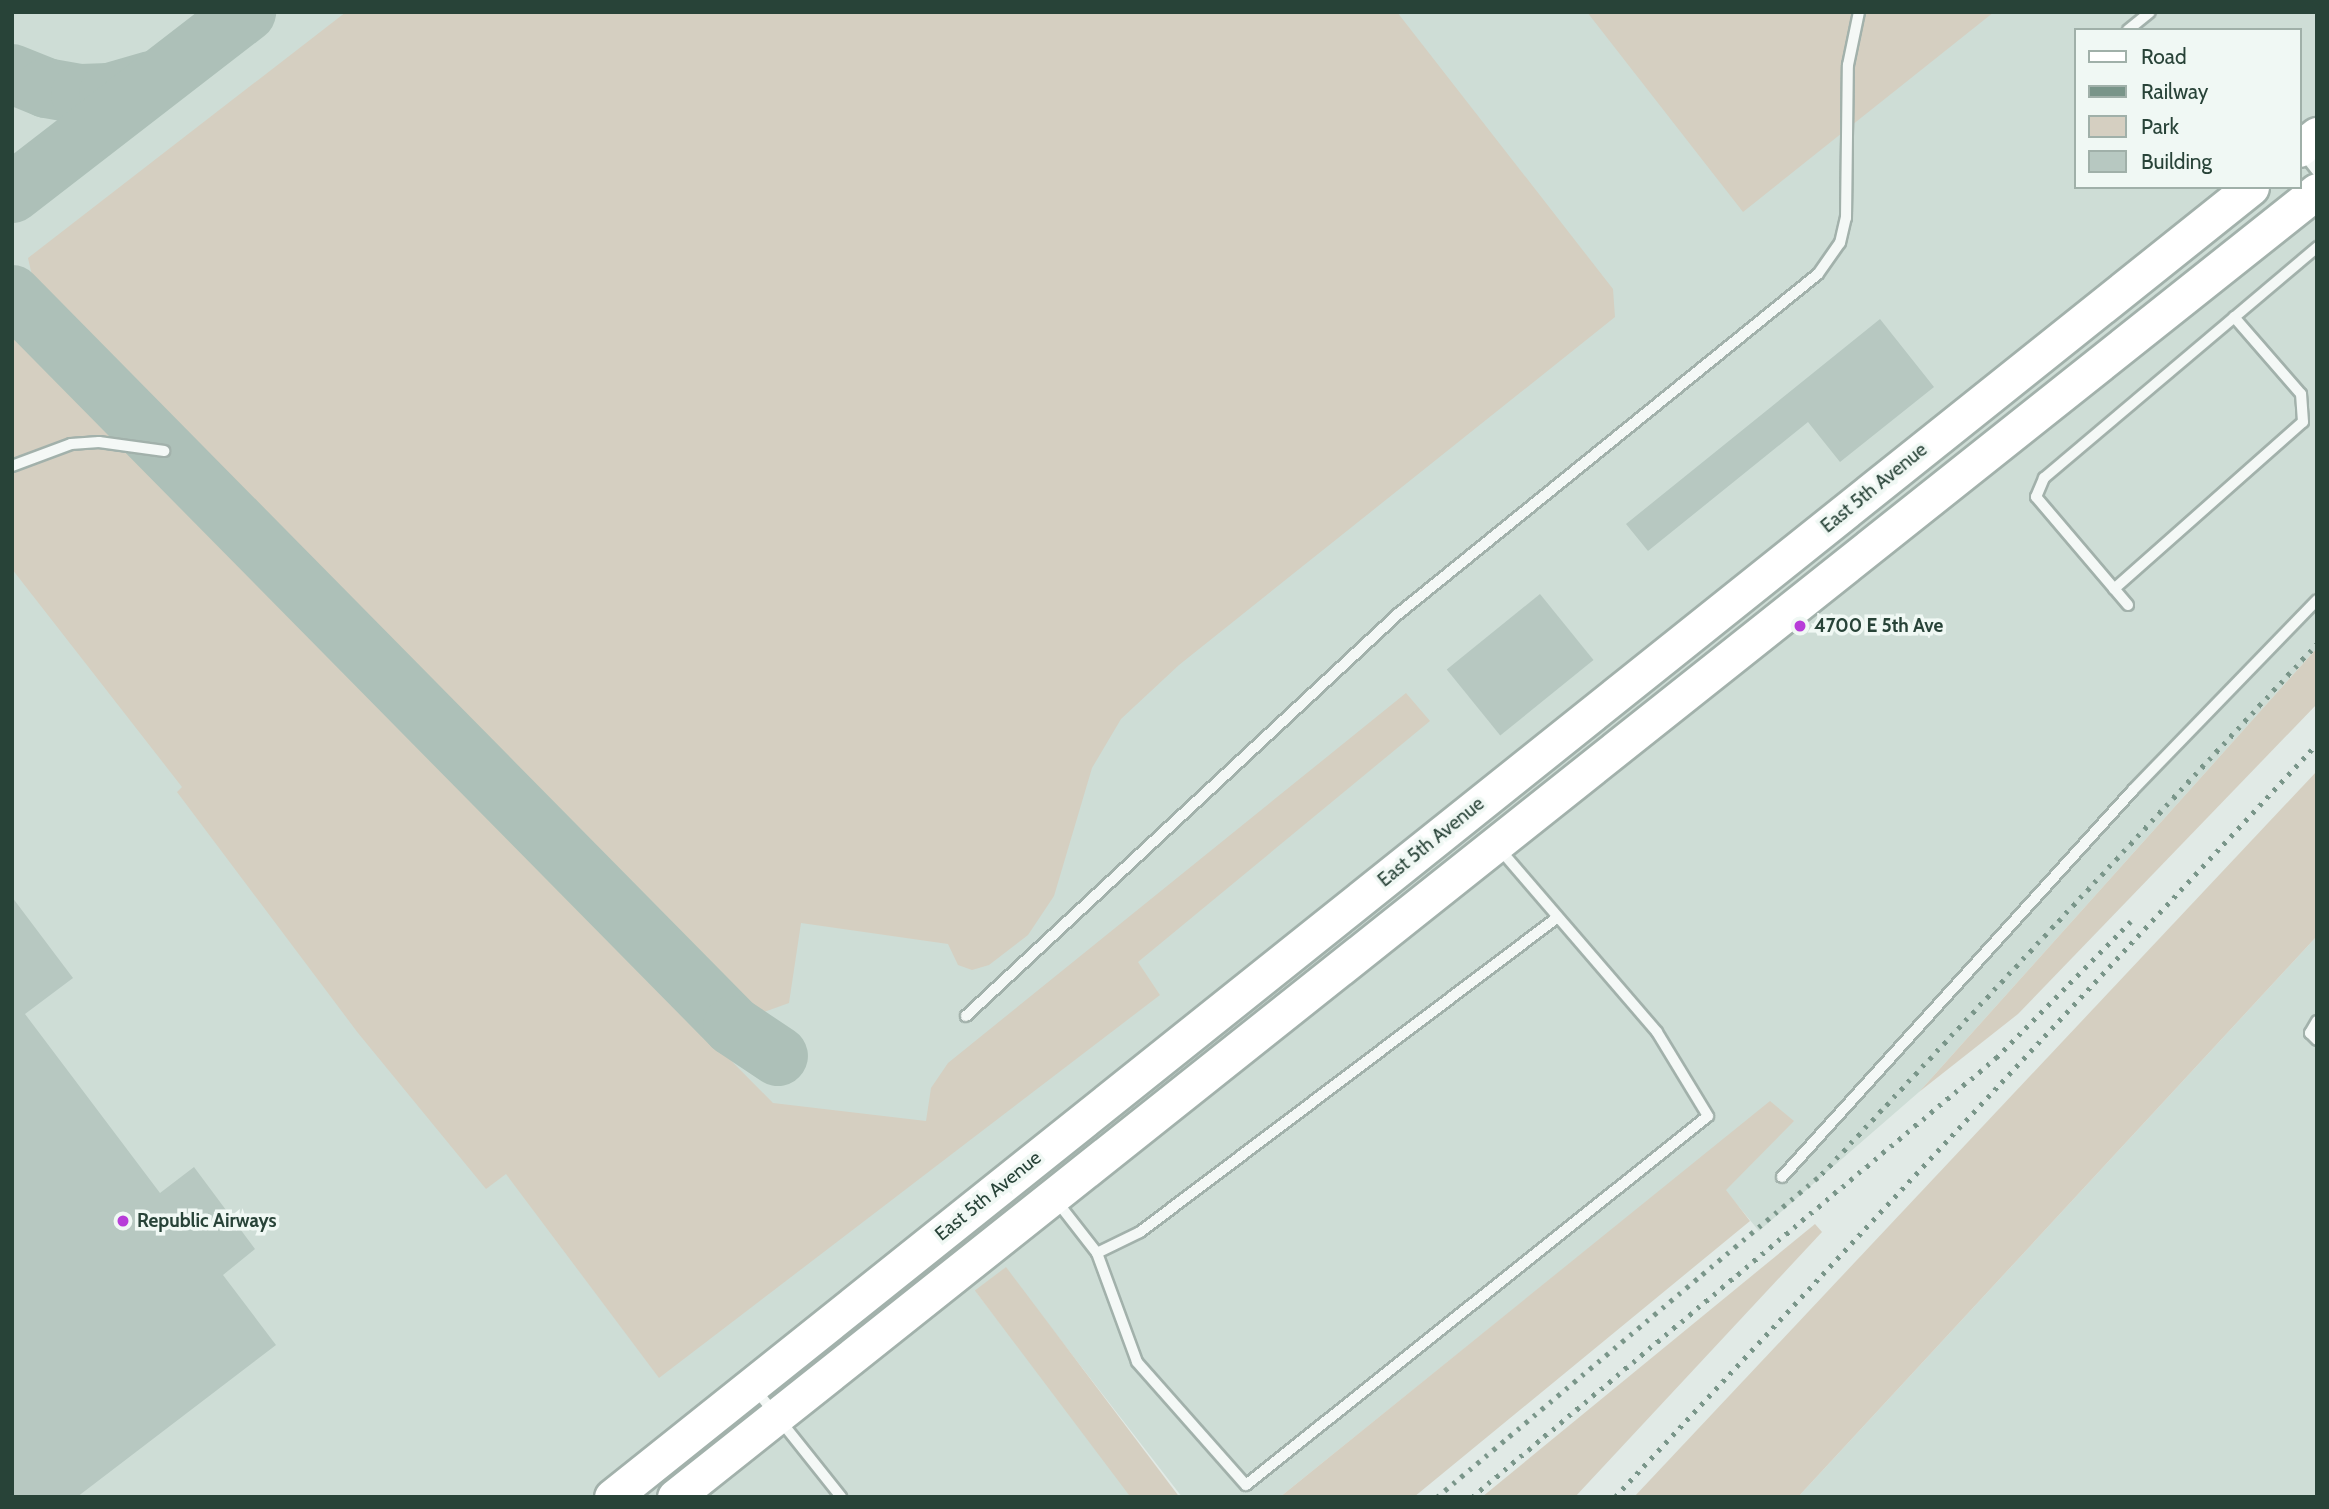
<!DOCTYPE html>
<style>
body{margin:0}
#map{position:relative;width:2329px;height:1509px;overflow:hidden;background:#e1eae6;font-family:Cabin,sans-serif}
div>[style]{position:absolute}
[style*='--x']{left:calc(var(--x)*1px);top:calc(var(--y)*1px);width:calc(var(--w)*1px);rotate:calc(var(--a)*1deg)}
.built>*{inset:0;background:#ceddd6}
.green>*{inset:0;background:#d5cfc1;transform-origin:0 0}
.taxiway>*{height:60px;margin:-30px;padding:0 30px;transform-origin:30px;border-radius:30px;background:#adc0b8}
.building>*{inset:0;background:#b7c8c1;transform-origin:0 0}
.roads{filter:drop-shadow(2px 0 #a2b1ab) drop-shadow(-2px 0 #a2b1ab) drop-shadow(0 2px #a2b1ab) drop-shadow(0 -2px #a2b1ab)}
.service>*{height:10px;margin:-5px;padding:0 5px;transform-origin:5px;border-radius:5px;background:#f4f8f6}
.primary>*{height:35px;margin:-17.5px;padding:0 17.5px;transform-origin:17.5px;border-radius:17.5px;background:#fff}
.rail>*{height:5px;margin-top:-2.5px;transform-origin:0;background:repeating-linear-gradient(90deg,#799589 0 3.5px,transparent 0 10.5px)}
.dots>*{width:19px;height:19px;translate:-50% -50%;box-sizing:border-box;border:4px solid #f0f8f4;border-radius:50%}
span{translate:-50% -50%;white-space:nowrap;text-align:center;line-height:1.15;-webkit-text-stroke:7px #f0f8f4;paint-order:stroke}
.street-label{font-size:19px;color:#284338}
.poi-label{font-size:19px;color:#284338;font-weight:700}
.left{translate:0 -50%;text-align:left}
.frame{position:absolute;inset:0;border:14px solid #284338;pointer-events:none}
.legend{position:absolute;left:2074px;top:28px;width:228px;height:161px;box-sizing:border-box;background:#f0f8f4;border:2px solid #a0b0a9;margin:0;padding:9px 12px;list-style:none;font-size:21px;color:#284338}
.legend li{display:flex;align-items:center;gap:14px;height:35px}
.legend b{width:35px;border:2px solid #a0b0a9}
</style>
<div id="map">
<div class="built">
<div style="clip-path:polygon(evenodd,12px 12px,2317px 12px,2317px 648px,1919px 1092px,1759px 1231px,1725px 1190px,1793px 1121px,1770px 1102px,1280px 1497px,1182px 1497px,1005px 1268px,977px 1293px,1133px 1497px,12px 1497px,12px 12px,2075px 30px,2299px 30px,2299px 187px,2075px 187px,2075px 30px)"></div>
<div style="clip-path:polygon(2317px 936px,2317px 1497px,1798px 1497px)"></div>
</div>
<div class="green">
<div style="clip-path:polygon(346px 12px,1397px 12px,1613px 289px,1615px 317px,1179px 665px,1121px 719px,1092px 768px,1054px 896px,1028px 935px,989px 965px,972px 970px,958px 965px,948px 944px,801px 923px,789px 1003px,761px 1013px,33px 280px,28px 258px)"></div>
<div style="clip-path:polygon(1587px 12px,1994px 12px,1743px 212px)"></div>
<div style="clip-path:polygon(12px 332px,773px 1103px,926px 1121px,931px 1088px,948px 1063px,1406px 693px,1430px 721px,1138px 962px,1160px 995px,659px 1378px,506px 1174px,486px 1189px,358px 1033px,177px 792px,182px 787px,12px 569px)"></div>
<div style="clip-path:polygon(2317px 648px,2317px 704px,2018px 1014px,1919px 1092px)"></div>
<div style="clip-path:polygon(2317px 771px,2317px 936px,1798px 1497px,1634px 1497px)"></div>
<div style="clip-path:polygon(1770px 1101px,1794px 1121px,1726px 1190px,1750px 1221px,1414px 1497px,1280px 1497px)"></div>
<div style="clip-path:polygon(1815px 1224px,1822px 1232px,1575px 1497px,1482px 1497px)"></div>
<div style="left:1006px;top:1267px;width:290px;height:39px;rotate:53deg"></div>
</div>
<div class="taxiway">
<div style="--x:12;--y:74;--w:37;--a:22"></div>
<div style="--x:46;--y:88;--w:36;--a:10"></div>
<div style="--x:81;--y:94;--w:28;--a:-2"></div>
<div style="--x:109;--y:93;--w:44;--a:-15.9"></div>
<div style="--x:12;--y:193;--w:296;--a:-37.7"></div>
<div style="--x:12;--y:295;--w:1027;--a:45.39"></div>
<div style="--x:733;--y:1026;--w:54;--a:33.7"></div>
</div>
<div class="building">
<div style="clip-path:polygon(1880px 319px,1934px 387px,1840px 462px,1808px 422px,1648px 551px,1626px 524px)"></div>
<div style="left:1540px;top:594px;width:85px;height:120px;rotate:51deg"></div>
<div style="clip-path:polygon(12px 897px,73px 978px,25px 1014px,160px 1193px,194px 1167px,255px 1249px,223px 1275px,276px 1345px,77px 1497px,12px 1497px)"></div>
</div>
<div class="roads">
<div class="service">
<div style="--x:2128;--y:30;--w:28;--a:-39"></div>
<div style="--x:2303;--y:153;--w:23;--a:52"></div>
<div style="--x:12;--y:466;--w:63;--a:-20.4"></div>
<div style="--x:71;--y:444;--w:28;--a:-4"></div>
<div style="--x:99;--y:442;--w:66;--a:7.9"></div>
<div style="--x:2114;--y:589;--w:252;--a:-41.5"></div>
<div style="--x:2303;--y:422;--w:28;--a:-94"></div>
<div style="--x:2301;--y:394;--w:102;--a:-131"></div>
<div style="--x:2128;--y:605;--w:142;--a:-130.4"></div>
<div style="--x:2036;--y:497;--w:21;--a:-67"></div>
<div style="--x:2044;--y:478;--w:358;--a:-40.2"></div>
<div style="--x:966;--y:1016;--w:590;--a:-42.94"></div>
<div style="--x:1398;--y:614;--w:540;--a:-38.99"></div>
<div style="--x:1818;--y:274;--w:38;--a:-55"></div>
<div style="--x:1840;--y:243;--w:26;--a:-77"></div>
<div style="--x:1846;--y:218;--w:153;--a:-89.3"></div>
<div style="--x:1848;--y:65;--w:54;--a:-78.3"></div>
<div style="--x:2317;--y:1021;--w:14;--a:120"></div>
<div style="--x:2310;--y:1033;--w:10;--a:45"></div>
<div style="--x:1782;--y:1177;--w:522;--a:-47.79"></div>
<div style="--x:2133;--y:790;--w:264;--a:-45.9"></div>
<div style="--x:1055;--y:1199;--w:68;--a:52.1"></div>
<div style="--x:1097;--y:1253;--w:116;--a:69.8"></div>
<div style="--x:1137;--y:1362;--w:164;--a:48.5"></div>
<div style="--x:1246;--y:1485;--w:591;--a:-38.61"></div>
<div style="--x:1708;--y:1116;--w:98;--a:-121.3"></div>
<div style="--x:1657;--y:1032;--w:244;--a:-130.7"></div>
<div style="--x:1097;--y:1253;--w:48;--a:-26"></div>
<div style="--x:1140;--y:1232;--w:523;--a:-37"></div>
<div style="--x:756;--y:1390;--w:137;--a:51.5"></div>
</div>
<div class="primary">
<div style="--x:2299;--y:149;--w:23;--a:-38"></div>
<div style="--x:612;--y:1497;--w:2098;--a:-38.63"></div>
<div style="--x:675;--y:1497;--w:2098;--a:-38.5"></div>
</div>
</div>
<div class="rail">
<div style="--x:1437;--y:1497;--w:503;--a:-40"></div>
<div style="--x:1822;--y:1174;--w:725;--a:-46.96"></div>
<div style="--x:1472;--y:1497;--w:684;--a:-39.96"></div>
<div style="--x:1996;--y:1058;--w:192;--a:-45.4"></div>
<div style="--x:1615;--y:1497;--w:1029;--a:-47.01"></div>
</div>
<div class="dots">
<div style="left:1800px;top:626px;background:#b73dd8"></div>
<div style="left:123px;top:1221px;background:#b73dd8"></div>
</div>
<div class="street-label">
<span style="left:1874px;top:488px;rotate:-39deg">East 5th Avenue</span>
<span style="left:1431px;top:842px;rotate:-39deg">East 5th Avenue</span>
<span style="left:988px;top:1196px;rotate:-39deg">East 5th Avenue</span>
</div>
<div class="poi-label">
<span class="left" style="left:1814px;top:626px">4700 E 5th Ave</span>
<span class="left" style="left:137px;top:1221px">Republic Airways</span>
</div>
<div class="frame"></div>
<ul class="legend">
<li><b style="height:9px;background:#fff"></b>Road</li>
<li><b style="height:9px;background:#799589"></b>Railway</li>
<li><b style="height:19px;background:#d5cfc1"></b>Park</li>
<li><b style="height:19px;background:#b7c8c1"></b>Building</li>
</ul>
</div>
